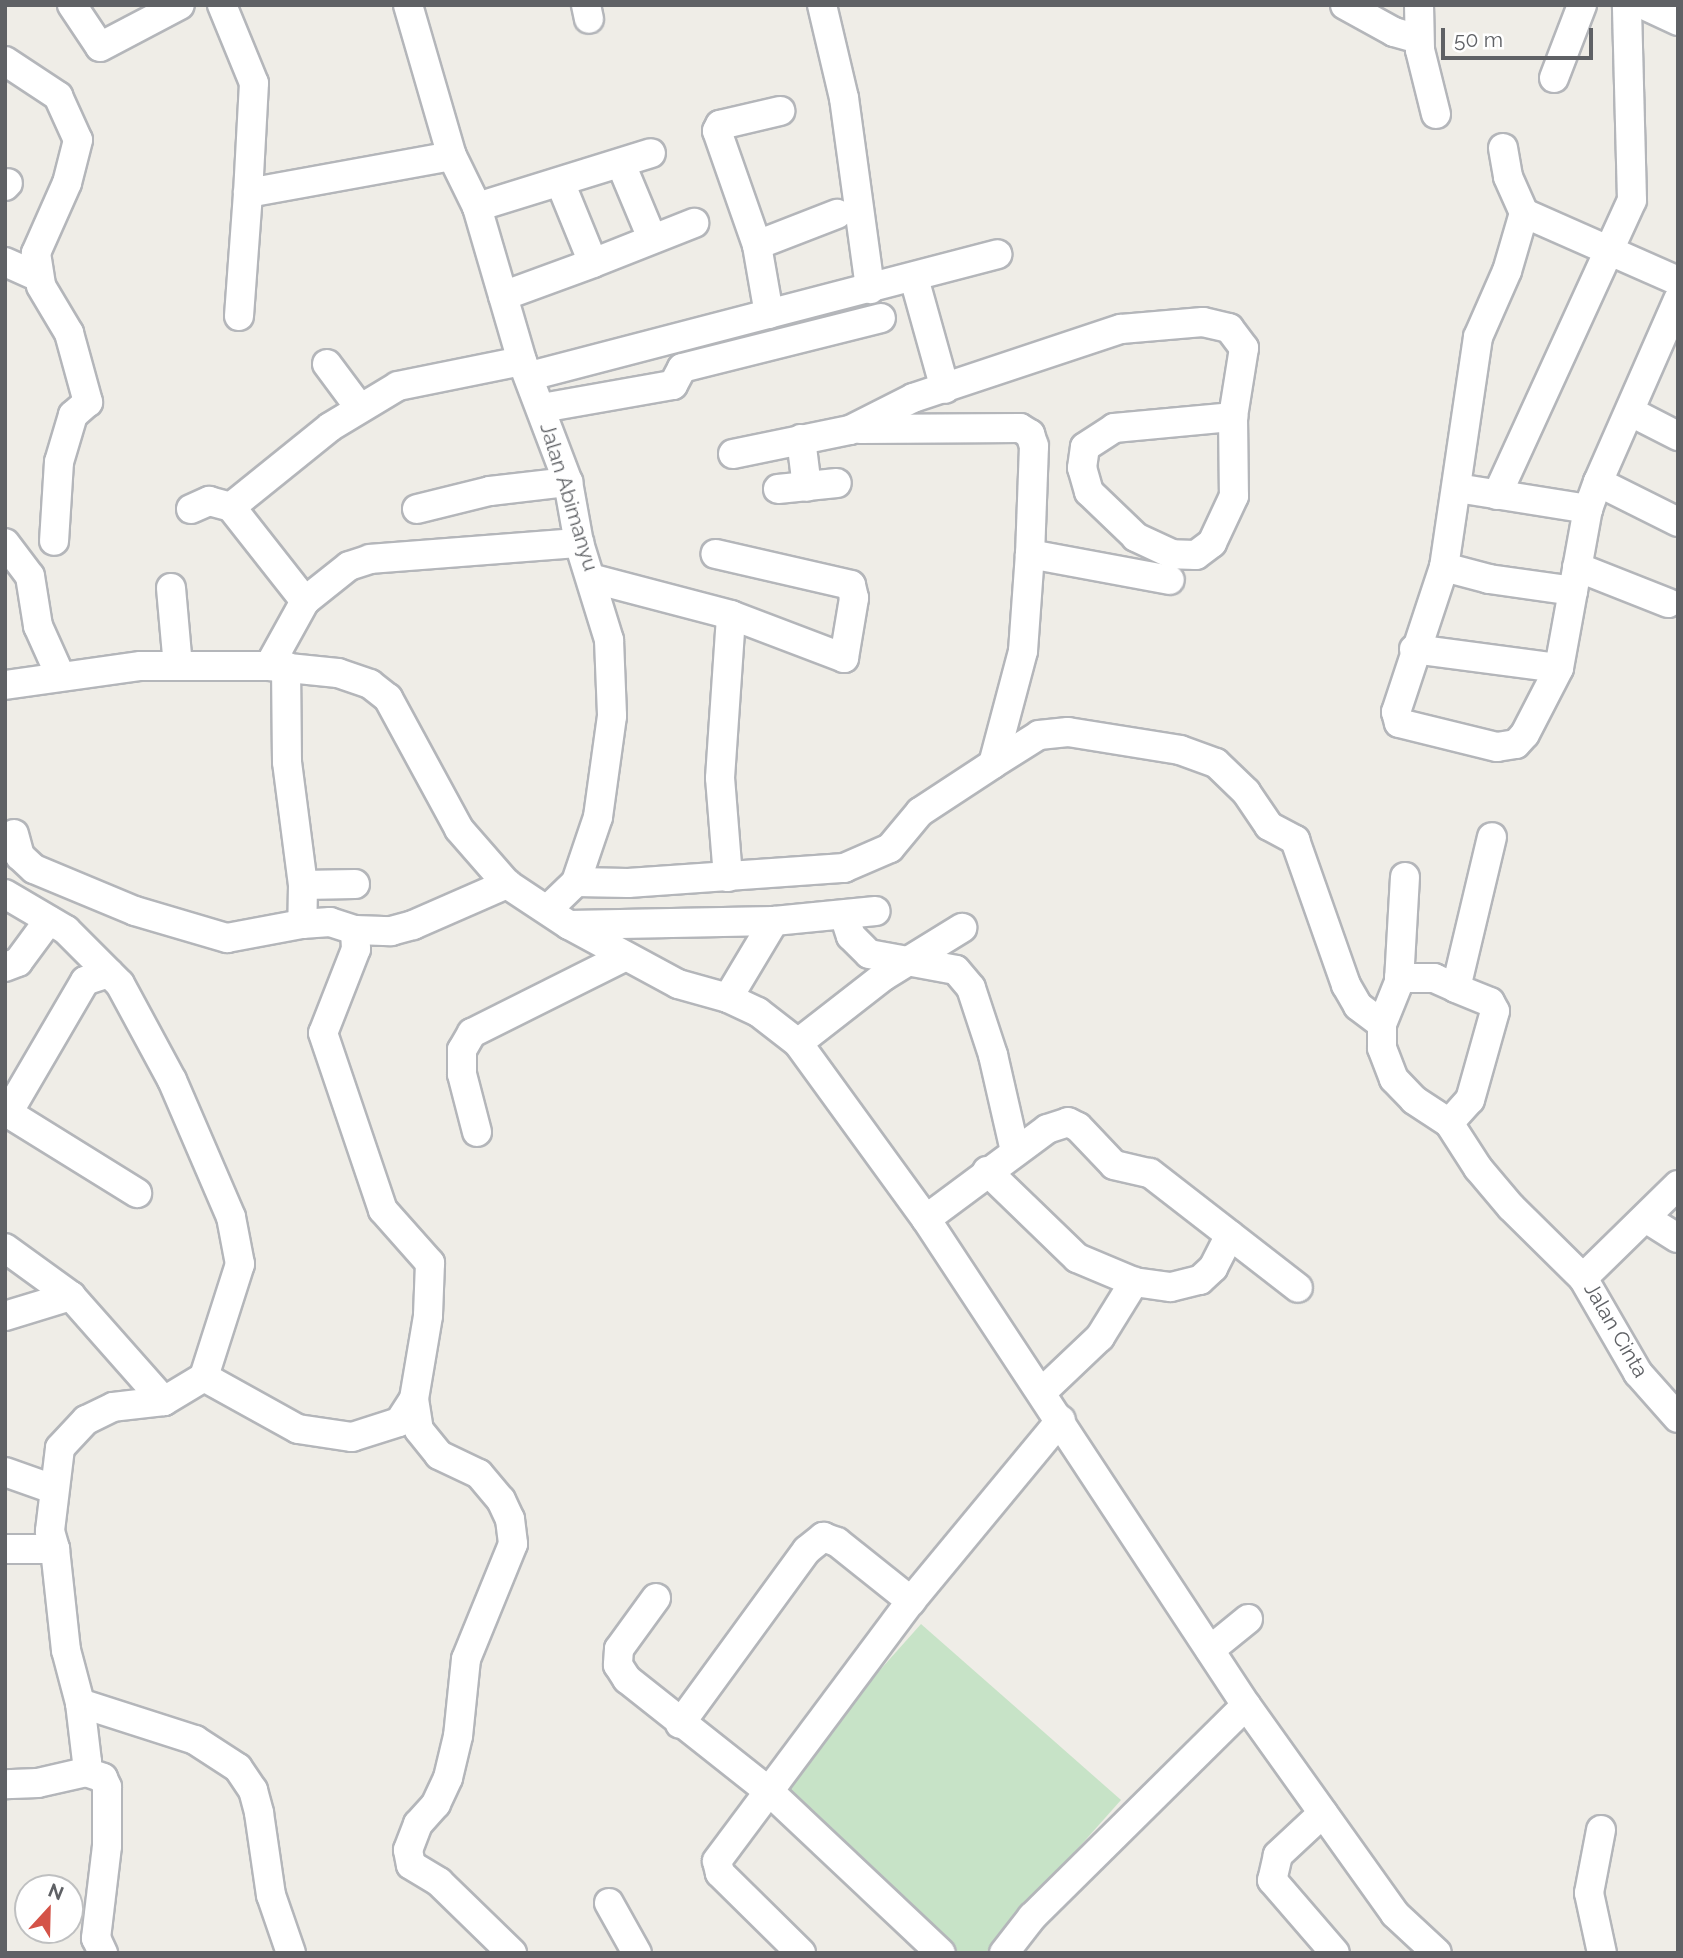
<!DOCTYPE html>
<style>
body{margin:0}
#map{position:relative;width:1683px;height:1958px;overflow:hidden;background:#efede7;font-family:Raleway,sans-serif}
div>[style]{position:absolute}
[style*='--x']{left:calc(var(--x)*1px);top:calc(var(--y)*1px);width:calc(var(--w)*1px);rotate:calc(var(--a)*1deg)}
.green>*{inset:0;background:#c7e3c7}
.roads{filter:drop-shadow(2px 0 #b4b6ba) drop-shadow(-2px 0 #b4b6ba) drop-shadow(0 2px #b4b6ba) drop-shadow(0 -2px #b4b6ba)}
.minor>*{height:28px;margin:-14px;padding:0 14px;transform-origin:14px;border-radius:14px;background:#fff}
span{translate:-50% -50%;white-space:nowrap;text-align:center;line-height:1.15;-webkit-text-stroke:5px #fff;paint-order:stroke}
.street-label{font-size:21px;color:#5f6165}
.frame{position:absolute;inset:0;border:7px solid #5f6165;pointer-events:none}
.north{position:absolute;left:14px;top:1874px;width:70px;height:70px;box-sizing:border-box;background:#fff;border:2px solid #bfc0c1;border-radius:50%;rotate:22deg;font-size:19px;font-weight:700;line-height:28px;text-align:center;color:#5f6165}
.north::after{content:'';display:block;margin:auto;width:24px;height:32px;background:#d45348;clip-path:polygon(50% 0,100% 100%,50% 72%,0 100%)}
.scale{position:absolute;left:1441px;top:28px;width:152px;height:32px;box-sizing:border-box;border:4px solid #5f6165;border-top:0;padding-left:9px;font-size:21px;line-height:24px;white-space:nowrap;color:#5f6165;-webkit-text-stroke:5px #fff;paint-order:stroke}
</style>
<div id="map">
<div class="green">
<div style="clip-path:polygon(921px 1624px,1121px 1800px,985px 1953px,958px 1953px,773px 1790px)"></div>
</div>
<div class="roads">
<div class="minor">
<div style="--x:72;--y:5;--w:50;--a:56.3"></div>
<div style="--x:100;--y:47;--w:90;--a:-27.7"></div>
<div style="--x:222;--y:5;--w:84;--a:67.7"></div>
<div style="--x:254;--y:83;--w:110;--a:93.1"></div>
<div style="--x:408;--y:5;--w:157;--a:73.8"></div>
<div style="--x:452;--y:156;--w:57;--a:63.9"></div>
<div style="--x:477;--y:207;--w:160;--a:73.7"></div>
<div style="--x:522;--y:361;--w:129;--a:69.2"></div>
<div style="--x:568;--y:482;--w:62;--a:79.8"></div>
<div style="--x:579;--y:543;--w:102;--a:72.8"></div>
<div style="--x:609;--y:640;--w:76;--a:87.7"></div>
<div style="--x:612;--y:716;--w:102;--a:97.9"></div>
<div style="--x:598;--y:817;--w:69;--a:108.7"></div>
<div style="--x:576;--y:882;--w:39;--a:136"></div>
<div style="--x:586;--y:5;--w:14;--a:78"></div>
<div style="--x:822;--y:5;--w:96;--a:76.7"></div>
<div style="--x:844;--y:98;--w:193;--a:82.2"></div>
<div style="--x:1345;--y:5;--w:56;--a:28.9"></div>
<div style="--x:1394;--y:32;--w:26;--a:16"></div>
<div style="--x:1419;--y:5;--w:45;--a:88.7"></div>
<div style="--x:1420;--y:50;--w:66;--a:76"></div>
<div style="--x:1644;--y:5;--w:38;--a:25"></div>
<div style="--x:5;--y:61;--w:64;--a:33.4"></div>
<div style="--x:58;--y:96;--w:48;--a:65.6"></div>
<div style="--x:78;--y:140;--w:44;--a:104.3"></div>
<div style="--x:67;--y:183;--w:77;--a:113.9"></div>
<div style="--x:36;--y:253;--w:33;--a:81"></div>
<div style="--x:41;--y:286;--w:55;--a:59.2"></div>
<div style="--x:69;--y:333;--w:72;--a:74.6"></div>
<div style="--x:88;--y:402;--w:20;--a:139"></div>
<div style="--x:73;--y:415;--w:49;--a:106.6"></div>
<div style="--x:59;--y:462;--w:79;--a:93.6"></div>
<div style="--x:1554;--y:78;--w:78;--a:-69"></div>
<div style="--x:1503;--y:148;--w:29;--a:80"></div>
<div style="--x:1508;--y:177;--w:39;--a:66"></div>
<div style="--x:1524;--y:213;--w:60;--a:106.3"></div>
<div style="--x:1507;--y:271;--w:72;--a:113.7"></div>
<div style="--x:1478;--y:337;--w:232;--a:98.4"></div>
<div style="--x:1444;--y:567;--w:153;--a:108.3"></div>
<div style="--x:1396;--y:712;--w:11;--a:75"></div>
<div style="--x:1399;--y:723;--w:101;--a:13.8"></div>
<div style="--x:1497;--y:747;--w:19;--a:-9"></div>
<div style="--x:1516;--y:744;--w:13;--a:-48"></div>
<div style="--x:1525;--y:734;--w:74;--a:-62.7"></div>
<div style="--x:1559;--y:668;--w:162;--a:-79.7"></div>
<div style="--x:1588;--y:509;--w:29;--a:-70"></div>
<div style="--x:1598;--y:482;--w:199;--a:-66.3"></div>
<div style="--x:621;--y:164;--w:80;--a:67.3"></div>
<div style="--x:560;--y:182;--w:87;--a:67.8"></div>
<div style="--x:593;--y:263;--w:109;--a:-21.6"></div>
<div style="--x:5;--y:186;--w:4;--a:-45"></div>
<div style="--x:477;--y:207;--w:182;--a:-17.2"></div>
<div style="--x:1524;--y:213;--w:168;--a:23.8"></div>
<div style="--x:757;--y:245;--w:86;--a:-21.2"></div>
<div style="--x:5;--y:262;--w:36;--a:24"></div>
<div style="--x:914;--y:278;--w:115;--a:74.4"></div>
<div style="--x:503;--y:296;--w:96;--a:-20.1"></div>
<div style="--x:769;--y:314;--w:70;--a:-99.9"></div>
<div style="--x:757;--y:245;--w:121;--a:-109.3"></div>
<div style="--x:717;--y:131;--w:7;--a:-63"></div>
<div style="--x:720;--y:125;--w:62;--a:-13.1"></div>
<div style="--x:239;--y:316;--w:123;--a:-85.8"></div>
<div style="--x:248;--y:193;--w:207;--a:-10.3"></div>
<div style="--x:327;--y:364;--w:54;--a:53.3"></div>
<div style="--x:530;--y:376;--w:483;--a:-14.6"></div>
<div style="--x:542;--y:408;--w:133;--a:-10"></div>
<div style="--x:673;--y:385;--w:19;--a:-62"></div>
<div style="--x:682;--y:368;--w:205;--a:-14.1"></div>
<div style="--x:1631;--y:412;--w:53;--a:27.1"></div>
<div style="--x:860;--y:429;--w:160;--a:-0.4"></div>
<div style="--x:1020;--y:428;--w:12;--a:31"></div>
<div style="--x:1030;--y:434;--w:13;--a:72"></div>
<div style="--x:1034;--y:446;--w:108;--a:92.1"></div>
<div style="--x:1030;--y:554;--w:142;--a:10.5"></div>
<div style="--x:801;--y:439;--w:48;--a:82.9"></div>
<div style="--x:733;--y:454;--w:119;--a:-11.6"></div>
<div style="--x:850;--y:430;--w:71;--a:-26.9"></div>
<div style="--x:913;--y:398;--w:219;--a:-18.4"></div>
<div style="--x:1121;--y:329;--w:82;--a:-4.9"></div>
<div style="--x:1203;--y:322;--w:27;--a:13"></div>
<div style="--x:1229;--y:328;--w:25;--a:53"></div>
<div style="--x:1244;--y:348;--w:70;--a:99.1"></div>
<div style="--x:1233;--y:417;--w:79;--a:89.3"></div>
<div style="--x:1234;--y:496;--w:52;--a:115.1"></div>
<div style="--x:1212;--y:543;--w:20;--a:143"></div>
<div style="--x:1196;--y:555;--w:24;--a:-178"></div>
<div style="--x:1172;--y:554;--w:40;--a:-155"></div>
<div style="--x:1136;--y:537;--w:65;--a:-136.2"></div>
<div style="--x:1089;--y:492;--w:25;--a:-106"></div>
<div style="--x:1082;--y:468;--w:21;--a:-82"></div>
<div style="--x:1085;--y:447;--w:35;--a:-33"></div>
<div style="--x:1114;--y:428;--w:120;--a:-5.3"></div>
<div style="--x:1598;--y:482;--w:89;--a:26.6"></div>
<div style="--x:1457;--y:488;--w:133;--a:9.1"></div>
<div style="--x:778;--y:489;--w:59;--a:-5.8"></div>
<div style="--x:1497;--y:495;--w:324;--a:-65.4"></div>
<div style="--x:1632;--y:200;--w:195;--a:-91.5"></div>
<div style="--x:231;--y:507;--w:127;--a:-38.9"></div>
<div style="--x:330;--y:427;--w:79;--a:-31.1"></div>
<div style="--x:398;--y:386;--w:126;--a:-11.4"></div>
<div style="--x:191;--y:509;--w:20;--a:-24"></div>
<div style="--x:209;--y:501;--w:23;--a:15"></div>
<div style="--x:231;--y:507;--w:120;--a:51.8"></div>
<div style="--x:305;--y:601;--w:74;--a:119"></div>
<div style="--x:417;--y:509;--w:75;--a:-13.9"></div>
<div style="--x:490;--y:491;--w:79;--a:-6.6"></div>
<div style="--x:5;--y:543;--w:41;--a:52.9"></div>
<div style="--x:30;--y:576;--w:51;--a:80.9"></div>
<div style="--x:38;--y:626;--w:54;--a:65.8"></div>
<div style="--x:1444;--y:567;--w:47;--a:14.9"></div>
<div style="--x:1489;--y:579;--w:85;--a:8.1"></div>
<div style="--x:1577;--y:567;--w:98;--a:21.6"></div>
<div style="--x:594;--y:579;--w:142;--a:14.7"></div>
<div style="--x:731;--y:615;--w:121;--a:20.8"></div>
<div style="--x:844;--y:658;--w:61;--a:-80.5"></div>
<div style="--x:854;--y:598;--w:13;--a:-103"></div>
<div style="--x:851;--y:585;--w:139;--a:-167.1"></div>
<div style="--x:171;--y:588;--w:78;--a:84.9"></div>
<div style="--x:305;--y:601;--w:56;--a:-38.5"></div>
<div style="--x:349;--y:566;--w:22;--a:-18"></div>
<div style="--x:370;--y:559;--w:210;--a:-4.4"></div>
<div style="--x:1414;--y:649;--w:146;--a:7.5"></div>
<div style="--x:286;--y:666;--w:96;--a:89.4"></div>
<div style="--x:287;--y:762;--w:124;--a:82.6"></div>
<div style="--x:303;--y:885;--w:39;--a:91"></div>
<div style="--x:5;--y:685;--w:137;--a:-8"></div>
<div style="--x:141;--y:666;--w:128;--a:0"></div>
<div style="--x:269;--y:666;--w:69;--a:5.8"></div>
<div style="--x:338;--y:673;--w:34;--a:19"></div>
<div style="--x:370;--y:684;--w:23;--a:38"></div>
<div style="--x:388;--y:698;--w:149;--a:61.5"></div>
<div style="--x:459;--y:829;--w:73;--a:48.9"></div>
<div style="--x:507;--y:884;--w:74;--a:33.5"></div>
<div style="--x:569;--y:925;--w:124;--a:28.4"></div>
<div style="--x:678;--y:984;--w:52;--a:15.6"></div>
<div style="--x:728;--y:998;--w:33;--a:25"></div>
<div style="--x:758;--y:1012;--w:51;--a:37.8"></div>
<div style="--x:798;--y:1043;--w:218;--a:54"></div>
<div style="--x:926;--y:1219;--w:582;--a:56.64"></div>
<div style="--x:1246;--y:1705;--w:257;--a:54.5"></div>
<div style="--x:1395;--y:1914;--w:57;--a:42.9"></div>
<div style="--x:993;--y:764;--w:54;--a:-32.2"></div>
<div style="--x:1039;--y:735;--w:29;--a:-6"></div>
<div style="--x:1068;--y:732;--w:113;--a:9.1"></div>
<div style="--x:1180;--y:750;--w:38;--a:20"></div>
<div style="--x:1216;--y:763;--w:42;--a:44"></div>
<div style="--x:1246;--y:792;--w:41;--a:55.9"></div>
<div style="--x:1269;--y:826;--w:30;--a:28"></div>
<div style="--x:1295;--y:840;--w:154;--a:70.6"></div>
<div style="--x:1346;--y:985;--w:24;--a:60"></div>
<div style="--x:1358;--y:1006;--w:30;--a:37"></div>
<div style="--x:14;--y:834;--w:23;--a:75"></div>
<div style="--x:20;--y:856;--w:19;--a:43"></div>
<div style="--x:34;--y:869;--w:109;--a:22.6"></div>
<div style="--x:135;--y:911;--w:96;--a:16.4"></div>
<div style="--x:227;--y:938;--w:76;--a:-10.6"></div>
<div style="--x:302;--y:924;--w:28;--a:-4"></div>
<div style="--x:330;--y:922;--w:26;--a:18"></div>
<div style="--x:355;--y:930;--w:19;--a:87"></div>
<div style="--x:356;--y:949;--w:90;--a:111.4"></div>
<div style="--x:323;--y:1033;--w:187;--a:71.3"></div>
<div style="--x:383;--y:1210;--w:71;--a:48.4"></div>
<div style="--x:430;--y:1263;--w:53;--a:92.2"></div>
<div style="--x:428;--y:1316;--w:84;--a:99.6"></div>
<div style="--x:414;--y:1399;--w:31;--a:81"></div>
<div style="--x:419;--y:1430;--w:32;--a:51"></div>
<div style="--x:439;--y:1455;--w:44;--a:25.4"></div>
<div style="--x:479;--y:1474;--w:34;--a:50"></div>
<div style="--x:501;--y:1500;--w:21;--a:65"></div>
<div style="--x:510;--y:1519;--w:25;--a:83"></div>
<div style="--x:513;--y:1544;--w:124;--a:112.2"></div>
<div style="--x:466;--y:1659;--w:77;--a:95.9"></div>
<div style="--x:458;--y:1736;--w:43;--a:103.4"></div>
<div style="--x:448;--y:1778;--w:29;--a:115"></div>
<div style="--x:436;--y:1804;--w:27;--a:132"></div>
<div style="--x:418;--y:1824;--w:28;--a:111"></div>
<div style="--x:408;--y:1850;--w:15;--a:79"></div>
<div style="--x:411;--y:1865;--w:33;--a:31"></div>
<div style="--x:439;--y:1882;--w:102;--a:44.2"></div>
<div style="--x:728;--y:877;--w:99;--a:-94.6"></div>
<div style="--x:720;--y:778;--w:163;--a:-86.1"></div>
<div style="--x:1405;--y:877;--w:105;--a:93.3"></div>
<div style="--x:1399;--y:982;--w:45;--a:112"></div>
<div style="--x:1382;--y:1024;--w:24;--a:90"></div>
<div style="--x:1382;--y:1048;--w:33;--a:69"></div>
<div style="--x:1394;--y:1079;--w:29;--a:46"></div>
<div style="--x:1414;--y:1100;--w:42;--a:33.3"></div>
<div style="--x:1449;--y:1123;--w:54;--a:57.2"></div>
<div style="--x:1478;--y:1168;--w:51;--a:49.8"></div>
<div style="--x:1511;--y:1207;--w:101;--a:44.6"></div>
<div style="--x:576;--y:882;--w:52;--a:1.1"></div>
<div style="--x:628;--y:883;--w:217;--a:-4"></div>
<div style="--x:844;--y:868;--w:50;--a:-23.5"></div>
<div style="--x:890;--y:848;--w:47;--a:-50.2"></div>
<div style="--x:920;--y:812;--w:87;--a:-33.3"></div>
<div style="--x:993;--y:764;--w:117;--a:-75.1"></div>
<div style="--x:1023;--y:651;--w:97;--a:-85.9"></div>
<div style="--x:303;--y:885;--w:52;--a:-1.1"></div>
<div style="--x:5;--y:894;--w:71;--a:30.5"></div>
<div style="--x:66;--y:930;--w:76;--a:45"></div>
<div style="--x:120;--y:984;--w:109;--a:61.6"></div>
<div style="--x:172;--y:1080;--w:149;--a:66.7"></div>
<div style="--x:231;--y:1217;--w:48;--a:79.2"></div>
<div style="--x:240;--y:1264;--w:119;--a:107.7"></div>
<div style="--x:204;--y:1377;--w:47;--a:149"></div>
<div style="--x:164;--y:1401;--w:51;--a:173.3"></div>
<div style="--x:113;--y:1407;--w:30;--a:154"></div>
<div style="--x:86;--y:1420;--w:38;--a:133"></div>
<div style="--x:60;--y:1448;--w:84;--a:96.9"></div>
<div style="--x:50;--y:1531;--w:19;--a:74"></div>
<div style="--x:844;--y:915;--w:22;--a:72"></div>
<div style="--x:851;--y:936;--w:25;--a:45"></div>
<div style="--x:869;--y:954;--w:88;--a:10.4"></div>
<div style="--x:956;--y:970;--w:23;--a:50"></div>
<div style="--x:971;--y:988;--w:71;--a:71.8"></div>
<div style="--x:993;--y:1055;--w:98;--a:77.1"></div>
<div style="--x:569;--y:925;--w:205;--a:-1.1"></div>
<div style="--x:774;--y:921;--w:102;--a:-5.6"></div>
<div style="--x:355;--y:930;--w:36;--a:2"></div>
<div style="--x:391;--y:931;--w:23;--a:-15"></div>
<div style="--x:413;--y:925;--w:103;--a:-23.6"></div>
<div style="--x:5;--y:967;--w:14;--a:-21"></div>
<div style="--x:18;--y:962;--w:52;--a:-53.6"></div>
<div style="--x:109;--y:973;--w:25;--a:162"></div>
<div style="--x:85;--y:981;--w:153;--a:120.3"></div>
<div style="--x:8;--y:1113;--w:152;--a:31.8"></div>
<div style="--x:1399;--y:978;--w:35;--a:0"></div>
<div style="--x:1434;--y:978;--w:24;--a:24"></div>
<div style="--x:728;--y:998;--w:90;--a:-59.1"></div>
<div style="--x:798;--y:1043;--w:109;--a:-37.9"></div>
<div style="--x:884;--y:976;--w:92;--a:-31.6"></div>
<div style="--x:1449;--y:1123;--w:31;--a:-48"></div>
<div style="--x:1470;--y:1100;--w:92;--a:-74.3"></div>
<div style="--x:1495;--y:1011;--w:10;--a:-119"></div>
<div style="--x:1490;--y:1002;--w:37;--a:-158"></div>
<div style="--x:1456;--y:988;--w:155;--a:-76.6"></div>
<div style="--x:477;--y:1132;--w:60;--a:-104.5"></div>
<div style="--x:462;--y:1074;--w:24;--a:-90"></div>
<div style="--x:462;--y:1050;--w:20;--a:-60"></div>
<div style="--x:472;--y:1033;--w:170;--a:-26.6"></div>
<div style="--x:987;--y:1171;--w:125;--a:44"></div>
<div style="--x:1077;--y:1258;--w:62;--a:22.8"></div>
<div style="--x:1134;--y:1282;--w:37;--a:8"></div>
<div style="--x:1171;--y:1287;--w:30;--a:-14"></div>
<div style="--x:1200;--y:1280;--w:18;--a:-43"></div>
<div style="--x:1213;--y:1268;--w:37;--a:-63"></div>
<div style="--x:1678;--y:1185;--w:133;--a:135.6"></div>
<div style="--x:1583;--y:1278;--w:110;--a:59.9"></div>
<div style="--x:1638;--y:1373;--w:60;--a:48.4"></div>
<div style="--x:926;--y:1219;--w:151;--a:-36.6"></div>
<div style="--x:1047;--y:1129;--w:22;--a:-18"></div>
<div style="--x:1068;--y:1122;--w:11;--a:27"></div>
<div style="--x:1078;--y:1127;--w:52;--a:46.5"></div>
<div style="--x:1114;--y:1165;--w:37;--a:13"></div>
<div style="--x:1150;--y:1173;--w:187;--a:37.8"></div>
<div style="--x:1647;--y:1219;--w:36;--a:32"></div>
<div style="--x:5;--y:1248;--w:82;--a:36"></div>
<div style="--x:5;--y:1316;--w:69;--a:-16.9"></div>
<div style="--x:71;--y:1296;--w:140;--a:48.5"></div>
<div style="--x:204;--y:1377;--w:107;--a:29"></div>
<div style="--x:298;--y:1429;--w:55;--a:8.4"></div>
<div style="--x:352;--y:1437;--w:49;--a:-17.7"></div>
<div style="--x:399;--y:1422;--w:27;--a:-57"></div>
<div style="--x:1042;--y:1392;--w:80;--a:-43.5"></div>
<div style="--x:1100;--y:1337;--w:65;--a:-58.3"></div>
<div style="--x:5;--y:1472;--w:51;--a:19.5"></div>
<div style="--x:5;--y:1549;--w:50;--a:0"></div>
<div style="--x:55;--y:1549;--w:102;--a:83.8"></div>
<div style="--x:66;--y:1650;--w:55;--a:75.2"></div>
<div style="--x:80;--y:1703;--w:59;--a:83.2"></div>
<div style="--x:87;--y:1762;--w:10;--a:96"></div>
<div style="--x:86;--y:1772;--w:49;--a:167.1"></div>
<div style="--x:38;--y:1783;--w:33;--a:178"></div>
<div style="--x:656;--y:1598;--w:63;--a:126"></div>
<div style="--x:619;--y:1649;--w:16;--a:94"></div>
<div style="--x:618;--y:1665;--w:17;--a:57"></div>
<div style="--x:627;--y:1679;--w:184;--a:38.4"></div>
<div style="--x:771;--y:1793;--w:233;--a:43.3"></div>
<div style="--x:1210;--y:1650;--w:49;--a:-39.2"></div>
<div style="--x:80;--y:1703;--w:121;--a:17.8"></div>
<div style="--x:195;--y:1740;--w:51;--a:33.1"></div>
<div style="--x:238;--y:1768;--w:27;--a:56"></div>
<div style="--x:253;--y:1790;--w:24;--a:75"></div>
<div style="--x:259;--y:1813;--w:83;--a:81.7"></div>
<div style="--x:271;--y:1895;--w:61;--a:71"></div>
<div style="--x:680;--y:1724;--w:215;--a:-53.9"></div>
<div style="--x:807;--y:1550;--w:21;--a:-39"></div>
<div style="--x:823;--y:1537;--w:15;--a:20"></div>
<div style="--x:837;--y:1542;--w:95;--a:38.6"></div>
<div style="--x:86;--y:1772;--w:18;--a:19"></div>
<div style="--x:103;--y:1778;--w:10;--a:66"></div>
<div style="--x:107;--y:1787;--w:59;--a:90"></div>
<div style="--x:107;--y:1846;--w:93;--a:96.8"></div>
<div style="--x:96;--y:1938;--w:17;--a:65"></div>
<div style="--x:1323;--y:1813;--w:62;--a:137"></div>
<div style="--x:1278;--y:1855;--w:26;--a:103"></div>
<div style="--x:1272;--y:1880;--w:96;--a:49.2"></div>
<div style="--x:1601;--y:1830;--w:64;--a:100.8"></div>
<div style="--x:1589;--y:1893;--w:61;--a:77.8"></div>
<div style="--x:609;--y:1903;--w:57;--a:60.8"></div>
<div style="--x:801;--y:1953;--w:114;--a:-135.4"></div>
<div style="--x:720;--y:1873;--w:12;--a:-104"></div>
<div style="--x:717;--y:1861;--w:324;--a:-53.3"></div>
<div style="--x:911;--y:1601;--w:235;--a:-50.4"></div>
<div style="--x:1004;--y:1953;--w:46;--a:-52.1"></div>
<div style="--x:1032;--y:1917;--w:301;--a:-44.7"></div>
</div>
</div>
<div class="street-label">
<span style="left:569px;top:497px;rotate:73deg">Jalan Abimanyu</span>
<span style="left:1616px;top:1330px;rotate:60deg">Jalan Cinta</span>
</div>
<div class="frame"></div>
<div class="north">N</div>
<div class="scale">50 m</div>
</div>
